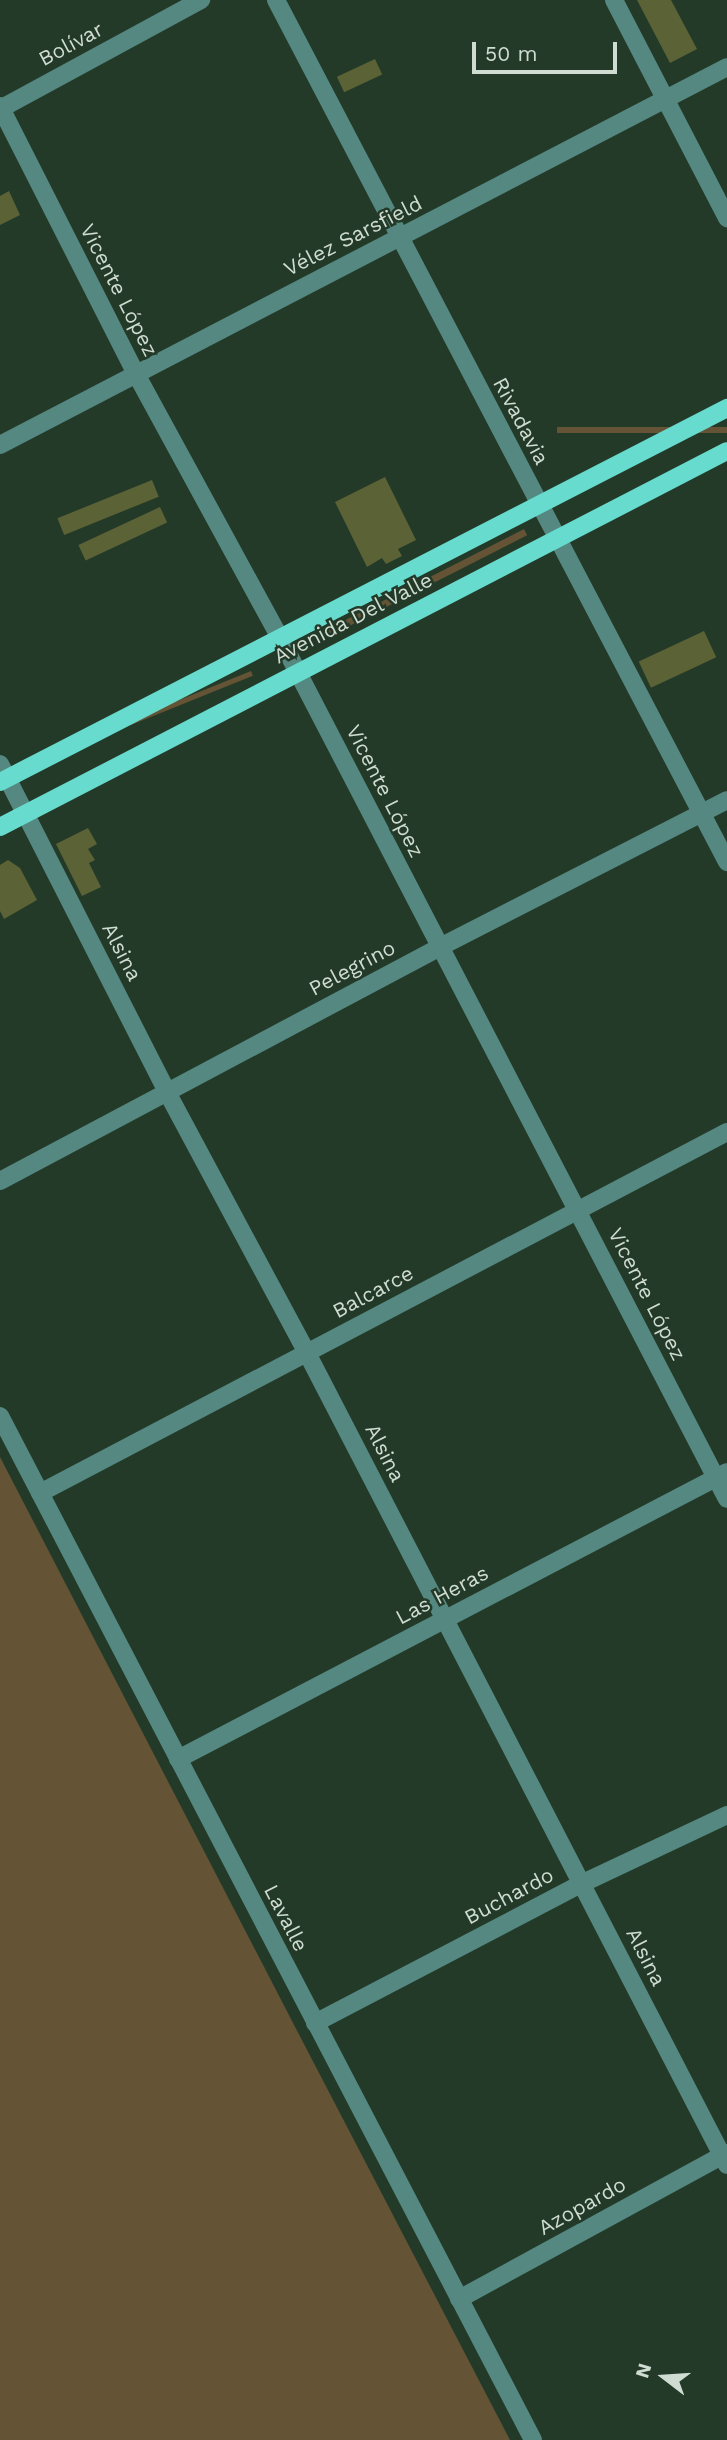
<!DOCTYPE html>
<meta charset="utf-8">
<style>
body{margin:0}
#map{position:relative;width:727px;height:2440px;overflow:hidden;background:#243a29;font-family:"Work Sans",sans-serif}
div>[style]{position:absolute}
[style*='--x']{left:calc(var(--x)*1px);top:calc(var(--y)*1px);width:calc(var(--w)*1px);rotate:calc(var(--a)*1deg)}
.green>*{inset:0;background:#655335;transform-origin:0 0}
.building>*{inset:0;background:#5b6235;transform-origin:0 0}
.minor>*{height:18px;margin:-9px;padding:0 9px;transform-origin:9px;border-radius:9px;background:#548881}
.major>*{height:18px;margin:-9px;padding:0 9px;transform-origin:9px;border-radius:9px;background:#67dbce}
span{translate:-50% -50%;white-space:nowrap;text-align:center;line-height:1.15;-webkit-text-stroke:5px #243a29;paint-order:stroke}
.street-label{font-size:21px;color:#cfdcd1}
.north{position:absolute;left:629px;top:2342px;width:70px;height:70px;-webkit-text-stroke:5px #243a29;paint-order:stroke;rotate:287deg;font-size:19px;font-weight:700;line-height:28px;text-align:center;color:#cfdcd1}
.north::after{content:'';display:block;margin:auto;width:24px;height:32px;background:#cfdcd1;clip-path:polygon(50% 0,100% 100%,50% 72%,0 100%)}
.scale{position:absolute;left:472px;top:42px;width:145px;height:32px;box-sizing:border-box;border:4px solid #cfdcd1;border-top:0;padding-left:9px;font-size:21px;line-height:24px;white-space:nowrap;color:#cfdcd1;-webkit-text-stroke:5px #243a29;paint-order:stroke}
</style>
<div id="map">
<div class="green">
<div style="left:727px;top:427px;width:6px;height:170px;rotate:90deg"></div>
<div style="left:524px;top:529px;width:7px;height:235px;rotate:63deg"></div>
<div style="left:251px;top:671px;width:5px;height:235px;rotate:68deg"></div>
<div style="clip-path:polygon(0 1457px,292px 2021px,510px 2440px,0 2440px)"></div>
</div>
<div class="building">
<div style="clip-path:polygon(637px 0,671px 0,697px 49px,670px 63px)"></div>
<div style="left:375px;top:59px;width:17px;height:42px;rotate:65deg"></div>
<div style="clip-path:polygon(9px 191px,20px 215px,0 225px,0 196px)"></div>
<div style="clip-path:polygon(385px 477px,416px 540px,398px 549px,402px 556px,386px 564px,382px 558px,367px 567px,335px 502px)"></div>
<div style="left:152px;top:480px;width:18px;height:102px;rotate:68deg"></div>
<div style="left:160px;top:507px;width:17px;height:90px;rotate:65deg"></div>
<div style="left:704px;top:631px;width:29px;height:72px;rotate:65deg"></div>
<div style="clip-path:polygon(88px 828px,97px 844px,88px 849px,95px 860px,89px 863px,101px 887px,82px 896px,56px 844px)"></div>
<div style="clip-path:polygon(8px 860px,20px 868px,37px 900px,4px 919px,0 911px,0 865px)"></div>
</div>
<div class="minor">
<div style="--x:276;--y:0;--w:973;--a:62.38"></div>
<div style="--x:614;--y:0;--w:246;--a:62.6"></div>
<div style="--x:0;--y:106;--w:298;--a:63.1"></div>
<div style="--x:135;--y:372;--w:301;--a:61.4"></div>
<div style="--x:279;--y:636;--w:972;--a:62.57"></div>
<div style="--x:0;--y:109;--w:229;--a:-28.5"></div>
<div style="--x:0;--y:445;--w:819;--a:-27.47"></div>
<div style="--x:0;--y:764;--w:368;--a:63"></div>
<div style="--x:167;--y:1092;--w:296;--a:61.8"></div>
<div style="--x:307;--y:1353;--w:914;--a:62.65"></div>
<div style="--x:0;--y:1181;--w:498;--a:-28"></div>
<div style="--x:440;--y:947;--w:322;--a:-27.1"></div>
<div style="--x:0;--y:1416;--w:1154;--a:62.5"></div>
<div style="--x:40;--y:1493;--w:776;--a:-27.72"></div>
<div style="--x:178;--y:1759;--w:619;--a:-27.6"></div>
<div style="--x:315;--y:2023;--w:302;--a:-27.6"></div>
<div style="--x:583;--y:1883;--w:159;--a:-25.3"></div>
<div style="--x:459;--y:2299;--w:305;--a:-28.6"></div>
</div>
<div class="major">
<div style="--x:0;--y:782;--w:818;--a:-27.22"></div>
<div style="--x:0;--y:827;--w:818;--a:-27.35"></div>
</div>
<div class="street-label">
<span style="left:71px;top:44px;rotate:-28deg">Bolívar</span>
<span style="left:353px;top:236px;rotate:-27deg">Vélez Sarsfield</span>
<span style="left:119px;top:290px;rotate:63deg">Vicente López</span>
<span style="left:521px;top:421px;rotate:62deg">Rivadavia</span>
<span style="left:353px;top:618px;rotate:-27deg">Avenida Del Valle</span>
<span style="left:385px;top:791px;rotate:63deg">Vicente López</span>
<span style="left:122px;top:952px;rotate:63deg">Alsina</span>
<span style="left:352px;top:968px;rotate:-28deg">Pelegrino</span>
<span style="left:373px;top:1292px;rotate:-28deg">Balcarce</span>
<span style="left:647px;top:1294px;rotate:63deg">Vicente López</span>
<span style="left:385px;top:1453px;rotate:63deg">Alsina</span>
<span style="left:442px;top:1595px;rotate:-28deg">Las Heras</span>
<span style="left:509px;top:1896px;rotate:-28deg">Buchardo</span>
<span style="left:286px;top:1918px;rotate:63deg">Lavalle</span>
<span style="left:646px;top:1957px;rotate:63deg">Alsina</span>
<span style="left:582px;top:2206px;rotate:-29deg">Azopardo</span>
</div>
<div class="north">N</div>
<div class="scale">50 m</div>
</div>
